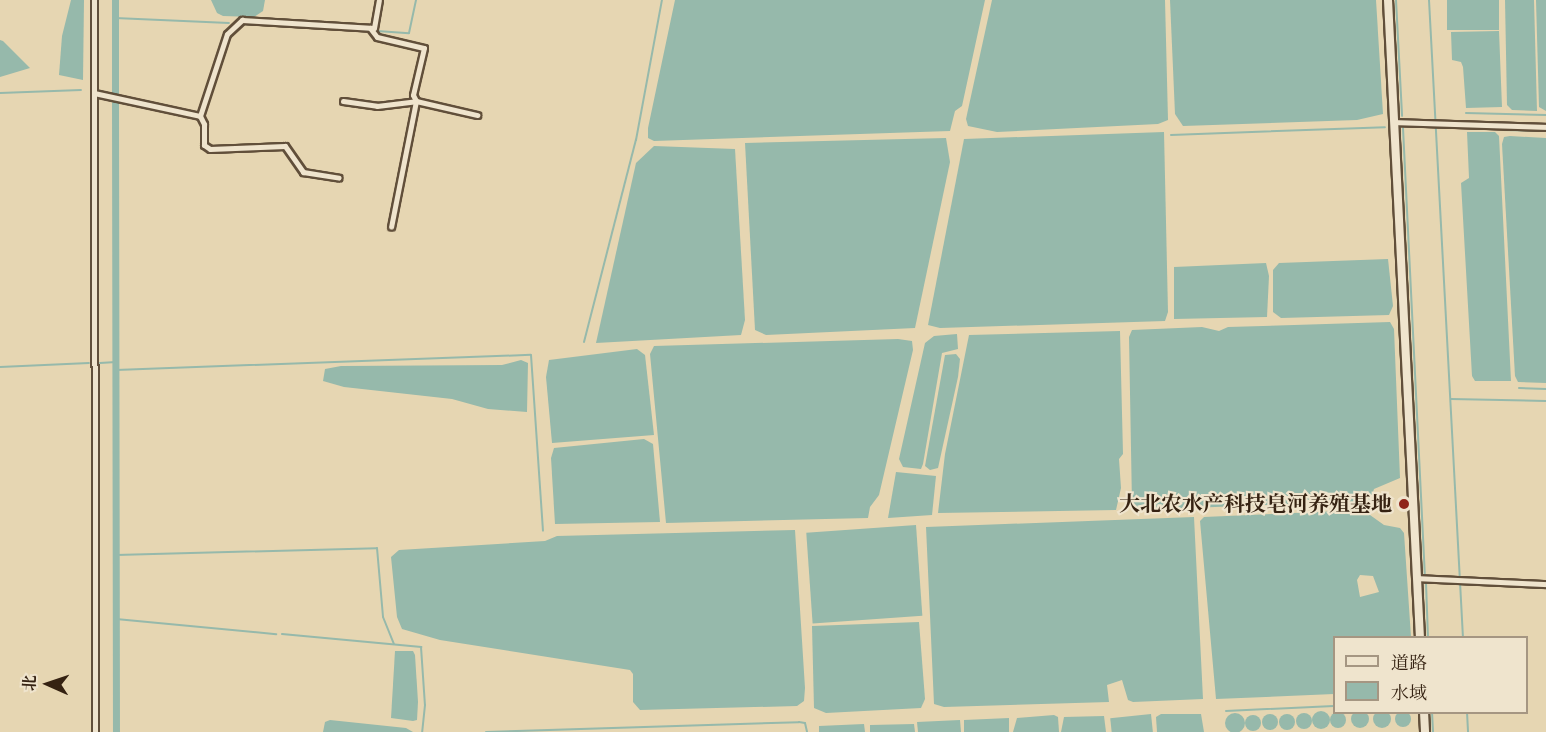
<!DOCTYPE html>
<meta charset="utf-8">
<style>
body{margin:0}
#map{position:relative;width:1546px;height:732px;overflow:hidden;background:#e6d6b2;font-family:"IM FELL Great Primer","Noto Serif SC",serif}
div>[style]{position:absolute}
[style*='--x']{left:calc(var(--x)*1px);top:calc(var(--y)*1px);width:calc(var(--w)*1px);rotate:calc(var(--a)*1deg)}
.water>*{inset:0;background:#96b9ab;transform-origin:0 0}
.round{border-radius:50%}
.stream>*{height:2px;margin:-1px;padding:0 1px;transform-origin:1px;border-radius:1px;background:#96b9ab}
.canal>*{height:7px;margin:-3.5px;padding:0 3.5px;transform-origin:3.5px;border-radius:3.5px;background:#96b9ab}
.roads{filter:drop-shadow(2px 0 #614f3a) drop-shadow(-2px 0 #614f3a) drop-shadow(0 2px #614f3a) drop-shadow(0 -2px #614f3a)}
.street>*{height:5px;margin:-2.5px;padding:0 2.5px;transform-origin:2.5px;border-radius:2.5px;background:#efe4cd}
.secondary>*{height:8px;margin:-4px;padding:0 4px;transform-origin:4px;border-radius:4px;background:#efe4cd}
.dots>*{width:16px;height:16px;translate:-50% -50%;box-sizing:border-box;border:3px solid #efe4cd;border-radius:50%}
span{translate:-50% -50%;white-space:nowrap;text-align:center;line-height:1.15;-webkit-text-stroke:4.5px #efe4cd;paint-order:stroke}
.poi-label{font-size:21px;color:#352212;font-weight:700}
.right{translate:-100% -50%;text-align:right}
.legend{position:absolute;left:1333px;top:636px;width:195px;height:78px;box-sizing:border-box;background:#efe4cd;border:2px solid #a59682;margin:0;padding:8px 10px;list-style:none;font-size:18px;color:#352212}
.legend li{display:flex;align-items:center;gap:12px;height:30px}
.legend b{width:30px;border:2px solid #a59682}
.north{position:absolute;left:18px;top:654px;width:60px;height:60px;-webkit-text-stroke:4px #efe4cd;paint-order:stroke;rotate:273deg;font-size:16px;font-weight:700;line-height:24px;text-align:center;color:#352212}
.north::after{content:'';display:block;margin:auto;width:21px;height:27px;background:#352212;clip-path:polygon(50% 0,100% 100%,50% 72%,0 100%)}
</style>
<div id="map">
<div class="water">
<div style="clip-path:polygon(71px 0,84px 0,83px 80px,59px 75px,62px 36px)"></div>
<div style="clip-path:polygon(211px 0,265px 0,263px 11px,254px 17px,223px 16px,217px 13px)"></div>
<div style="clip-path:polygon(675px 0,985px 0,962px 106px,955px 111px,950px 131px,654px 141px,648px 138px,648px 128px)"></div>
<div style="clip-path:polygon(992px 0,1165px 0,1168px 120px,1158px 124px,997px 132px,968px 126px,966px 119px)"></div>
<div style="clip-path:polygon(1170px 0,1376px 0,1383px 114px,1357px 120px,1183px 126px,1175px 114px)"></div>
<div style="left:1447px;top:0;width:52px;height:30px"></div>
<div style="clip-path:polygon(1505px 0,1534px 0,1537px 111px,1512px 110px,1507px 105px)"></div>
<div style="clip-path:polygon(1536px 0,1546px 0,1546px 111px,1539px 107px)"></div>
<div style="clip-path:polygon(1499px 31px,1502px 107px,1466px 108px,1463px 67px,1461px 62px,1452px 60px,1451px 32px)"></div>
<div style="clip-path:polygon(0 40px,3px 41px,30px 68px,0 77px)"></div>
<div style="clip-path:polygon(1164px 132px,1168px 312px,1165px 321px,940px 328px,928px 325px,964px 139px)"></div>
<div style="clip-path:polygon(1467px 132px,1495px 132px,1499px 136px,1511px 381px,1475px 381px,1472px 376px,1461px 183px,1469px 178px)"></div>
<div style="clip-path:polygon(1510px 136px,1546px 138px,1546px 383px,1518px 382px,1515px 376px,1502px 144px,1504px 137px)"></div>
<div style="clip-path:polygon(946px 138px,950px 162px,915px 328px,766px 335px,755px 330px,745px 143px)"></div>
<div style="clip-path:polygon(654px 146px,735px 149px,745px 320px,741px 335px,596px 343px,636px 163px)"></div>
<div style="clip-path:polygon(1388px 259px,1393px 306px,1389px 315px,1281px 318px,1273px 312px,1273px 270px,1279px 263px)"></div>
<div style="clip-path:polygon(1266px 263px,1269px 276px,1267px 317px,1174px 319px,1174px 267px)"></div>
<div style="clip-path:polygon(1390px 322px,1394px 329px,1400px 478px,1374px 489px,1370px 501px,1139px 510px,1132px 505px,1129px 337px,1132px 330px,1202px 327px,1219px 331px,1228px 327px)"></div>
<div style="clip-path:polygon(1120px 331px,1123px 454px,1119px 459px,1121px 488px,1116px 510px,938px 513px,945px 454px,969px 335px)"></div>
<div style="clip-path:polygon(957px 334px,958px 349px,942px 353px,923px 464px,921px 469px,903px 467px,899px 459px,925px 343px,934px 336px)"></div>
<div style="clip-path:polygon(898px 339px,912px 341px,913px 350px,879px 495px,870px 507px,868px 518px,666px 523px,650px 354px,654px 346px)"></div>
<div style="clip-path:polygon(637px 349px,645px 355px,654px 435px,552px 443px,546px 377px,549px 360px)"></div>
<div style="clip-path:polygon(956px 354px,960px 359px,958px 377px,938px 468px,930px 470px,925px 466px,945px 355px)"></div>
<div style="clip-path:polygon(521px 360px,528px 363px,527px 412px,488px 409px,452px 399px,344px 387px,323px 381px,325px 369px,341px 366px,502px 365px)"></div>
<div style="clip-path:polygon(644px 439px,653px 444px,660px 522px,555px 524px,551px 458px,554px 448px)"></div>
<div style="clip-path:polygon(896px 472px,936px 476px,932px 515px,888px 518px)"></div>
<div style="clip-path:polygon(evenodd,1363px 510px,1384px 525px,1400px 528px,1404px 533px,1411px 637px,1334px 638px,1334px 694px,1216px 699px,1200px 521px,1204px 517px,1363px 510px,1360px 575px,1373px 576px,1379px 592px,1360px 597px,1357px 580px,1360px 575px)"></div>
<div style="clip-path:polygon(1194px 517px,1203px 699px,1133px 702px,1128px 700px,1122px 680px,1107px 685px,1109px 702px,944px 707px,934px 704px,926px 527px)"></div>
<div style="left:916px;top:525px;width:91px;height:110px;rotate:86deg"></div>
<div style="clip-path:polygon(795px 530px,805px 688px,804px 701px,797px 706px,640px 710px,633px 702px,633px 674px,630px 670px,440px 640px,402px 629px,397px 617px,391px 557px,399px 550px,545px 541px,557px 536px)"></div>
<div style="clip-path:polygon(919px 622px,925px 699px,921px 708px,826px 713px,814px 708px,812px 626px)"></div>
<div style="clip-path:polygon(395px 651px,413px 651px,415px 655px,418px 702px,417px 720px,413px 721px,391px 718px)"></div>
<div class="round" style="left:1373px;top:710px;width:18px;height:18px"></div>
<div class="round" style="left:1351px;top:710px;width:18px;height:18px"></div>
<div class="round" style="left:1395px;top:711px;width:16px;height:16px"></div>
<div class="round" style="left:1312px;top:711px;width:18px;height:18px"></div>
<div class="round" style="left:1330px;top:712px;width:16px;height:16px"></div>
<div class="round" style="left:1296px;top:713px;width:16px;height:16px"></div>
<div class="round" style="left:1225px;top:713px;width:20px;height:20px"></div>
<div class="round" style="left:1279px;top:714px;width:16px;height:16px"></div>
<div class="round" style="left:1262px;top:714px;width:16px;height:16px"></div>
<div style="left:1151px;top:714px;width:18px;height:41px;rotate:84deg"></div>
<div style="clip-path:polygon(1161px 714px,1201px 714px,1204px 732px,1157px 732px,1156px 717px)"></div>
<div class="round" style="left:1245px;top:715px;width:16px;height:16px"></div>
<div style="clip-path:polygon(1054px 715px,1058px 717px,1059px 732px,1013px 732px,1017px 718px)"></div>
<div style="clip-path:polygon(1104px 716px,1106px 732px,1061px 732px,1064px 717px)"></div>
<div style="clip-path:polygon(1009px 718px,1009px 732px,964px 732px,964px 720px)"></div>
<div style="clip-path:polygon(330px 720px,406px 728px,413px 732px,323px 732px,325px 722px)"></div>
<div style="clip-path:polygon(960px 720px,961px 732px,918px 732px,917px 722px)"></div>
<div style="clip-path:polygon(864px 724px,865px 732px,819px 732px,819px 726px)"></div>
<div style="clip-path:polygon(914px 724px,915px 732px,870px 732px,870px 725px)"></div>
</div>
<div class="stream">
<div style="--x:1396;--y:0;--w:116;--a:87"></div>
<div style="--x:1429;--y:0;--w:639;--a:86.95"></div>
<div style="--x:115;--y:18;--w:114;--a:2.5"></div>
<div style="--x:243;--y:24;--w:123;--a:2.8"></div>
<div style="--x:377;--y:31;--w:32;--a:4"></div>
<div style="--x:409;--y:33;--w:34;--a:-78"></div>
<div style="--x:0;--y:93;--w:81;--a:-2.1"></div>
<div style="--x:1466;--y:113;--w:80;--a:1.4"></div>
<div style="--x:1403;--y:128;--w:446;--a:87.2"></div>
<div style="--x:1503;--y:130;--w:43;--a:1.3"></div>
<div style="--x:1171;--y:135;--w:214;--a:-2.1"></div>
<div style="--x:584;--y:342;--w:209;--a:-75.6"></div>
<div style="--x:636;--y:140;--w:142;--a:-79.5"></div>
<div style="--x:100;--y:363;--w:16;--a:-4"></div>
<div style="--x:0;--y:367;--w:89;--a:-2.6"></div>
<div style="--x:116;--y:370;--w:415;--a:-2.1"></div>
<div style="--x:531;--y:355;--w:176;--a:86.1"></div>
<div style="--x:1519;--y:388;--w:27;--a:2"></div>
<div style="--x:1451;--y:399;--w:95;--a:1.2"></div>
<div style="--x:116;--y:555;--w:261;--a:-1.5"></div>
<div style="--x:377;--y:548;--w:69;--a:85"></div>
<div style="--x:383;--y:617;--w:29;--a:68"></div>
<div style="--x:1426;--y:583;--w:55;--a:87.9"></div>
<div style="--x:116;--y:619;--w:161;--a:5.4"></div>
<div style="--x:282;--y:634;--w:140;--a:5.3"></div>
<div style="--x:421;--y:647;--w:58;--a:86.1"></div>
<div style="--x:425;--y:705;--w:27;--a:96"></div>
<div style="--x:1226;--y:711;--w:108;--a:-2.7"></div>
<div style="--x:1432;--y:712;--w:20;--a:87"></div>
<div style="--x:1467;--y:712;--w:20;--a:87"></div>
<div style="--x:486;--y:732;--w:313;--a:-1.8"></div>
<div style="--x:799;--y:722;--w:6;--a:9"></div>
<div style="--x:805;--y:723;--w:9;--a:77"></div>
</div>
<div class="canal">
<div style="--x:115;--y:0;--w:93;--a:90"></div>
<div style="--x:115;--y:103;--w:629;--a:89.91"></div>
</div>
<div class="roads">
<div class="street">
<div style="--x:94;--y:0;--w:732;--a:89.92"></div>
<div style="--x:370;--y:28;--w:11;--a:52"></div>
<div style="--x:377;--y:37;--w:48;--a:13.2"></div>
<div style="--x:424;--y:48;--w:48;--a:103.2"></div>
<div style="--x:413;--y:95;--w:7;--a:63"></div>
<div style="--x:416;--y:101;--w:63;--a:12.9"></div>
<div style="--x:94;--y:93;--w:108;--a:12.2"></div>
<div style="--x:200;--y:116;--w:9;--a:63"></div>
<div style="--x:204;--y:124;--w:21;--a:90"></div>
<div style="--x:204;--y:145;--w:7;--a:34"></div>
<div style="--x:210;--y:149;--w:75;--a:-2.3"></div>
<div style="--x:285;--y:146;--w:32;--a:55"></div>
<div style="--x:303;--y:172;--w:36;--a:9"></div>
<div style="--x:343;--y:101;--w:34;--a:8"></div>
<div style="--x:377;--y:106;--w:39;--a:-7"></div>
<div style="--x:416;--y:101;--w:128;--a:101.2"></div>
<div style="--x:200;--y:116;--w:86;--a:-71.8"></div>
<div style="--x:227;--y:34;--w:21;--a:-43"></div>
<div style="--x:242;--y:20;--w:132;--a:3.5"></div>
<div style="--x:374;--y:28;--w:28;--a:-80"></div>
<div style="--x:1394;--y:122;--w:152;--a:1.9"></div>
<div style="--x:1417;--y:578;--w:129;--a:2.7"></div>
</div>
<div class="secondary">
<div style="--x:1388;--y:0;--w:639;--a:87.13"></div>
<div style="--x:1424;--y:712;--w:20;--a:87"></div>
</div>
</div>
<div class="dots">
<div style="left:1404px;top:504px;background:#8f2418"></div>
</div>
<div class="poi-label">
<span class="right" style="left:1392px;top:504px">大北农水产科技皂河养殖基地</span>
</div>
<ul class="legend">
<li><b style="height:8px;background:#efe4cd"></b>道路</li>
<li><b style="height:16px;background:#96b9ab"></b>水域</li>
</ul>
<div class="north">北</div>
</div>
